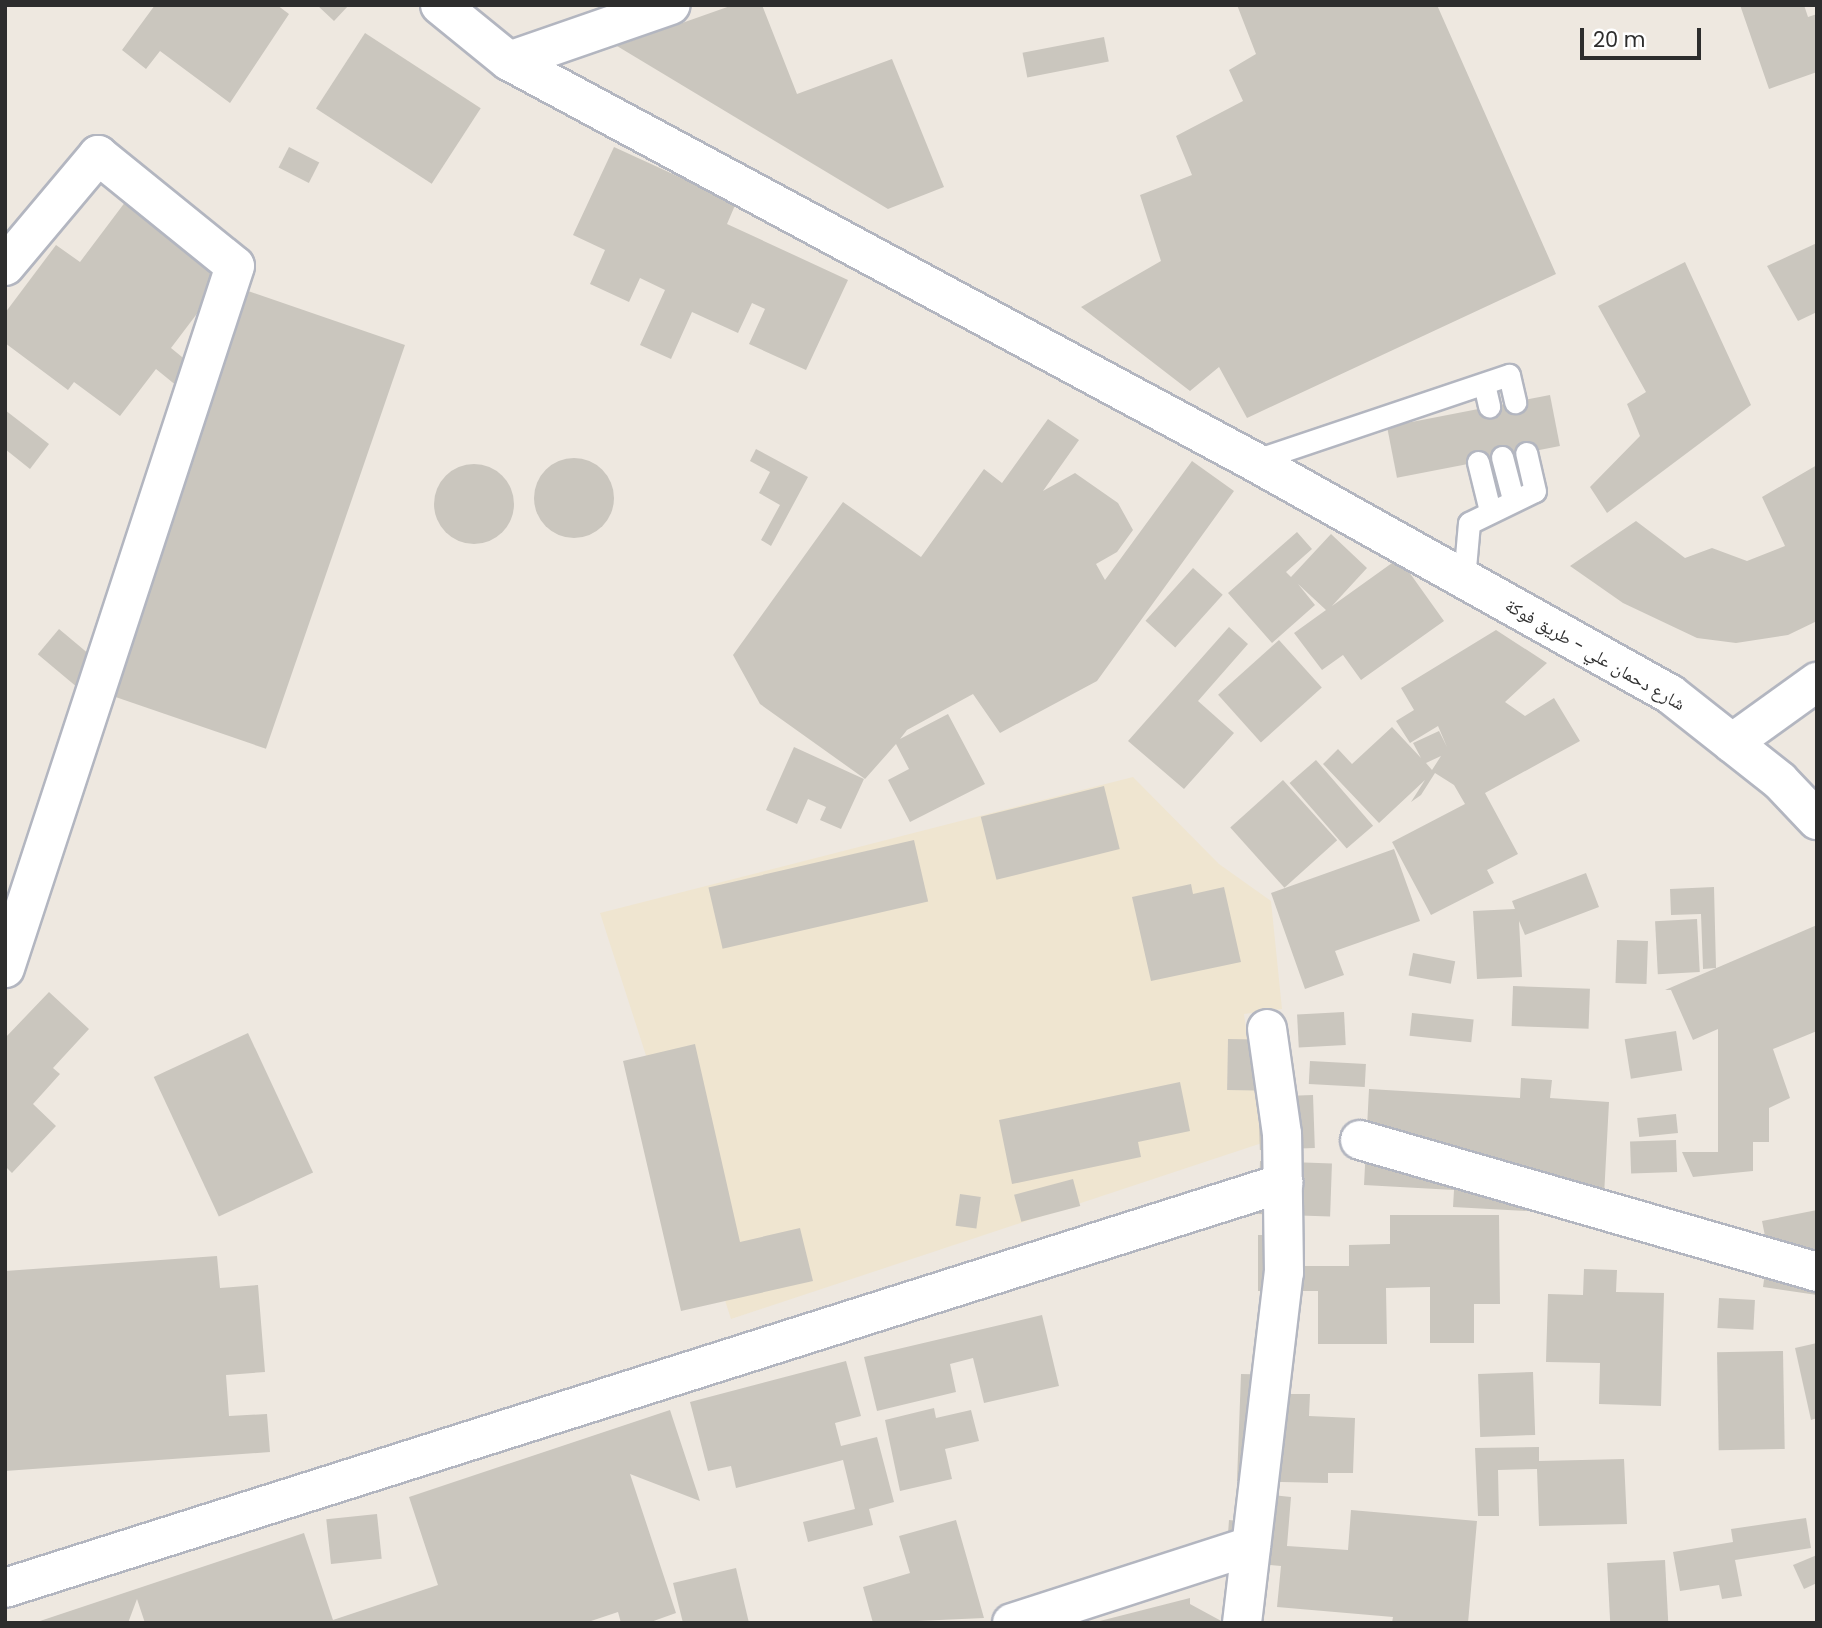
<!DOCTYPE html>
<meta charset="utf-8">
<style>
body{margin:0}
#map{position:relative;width:1822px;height:1628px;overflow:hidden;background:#eee8e0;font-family:Poppins,"Noto Naskh Arabic",sans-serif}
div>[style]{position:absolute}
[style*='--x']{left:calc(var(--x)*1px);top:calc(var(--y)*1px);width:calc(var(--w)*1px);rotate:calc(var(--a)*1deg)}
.education>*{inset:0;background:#efe5d0}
.building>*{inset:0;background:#cac6be;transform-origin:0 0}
.round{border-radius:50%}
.roads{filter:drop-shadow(2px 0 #b3b6c0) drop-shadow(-2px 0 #b3b6c0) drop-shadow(0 2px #b3b6c0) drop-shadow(0 -2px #b3b6c0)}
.service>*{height:21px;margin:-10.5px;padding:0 10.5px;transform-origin:10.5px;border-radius:10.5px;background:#fff}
.minor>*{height:38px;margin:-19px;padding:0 19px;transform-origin:19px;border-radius:19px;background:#fff}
.secondary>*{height:38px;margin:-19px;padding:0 19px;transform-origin:19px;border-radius:19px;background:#fff}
span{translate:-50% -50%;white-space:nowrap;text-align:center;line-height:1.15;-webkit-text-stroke:5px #fff;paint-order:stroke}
.street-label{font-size:18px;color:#2d2d2d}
.frame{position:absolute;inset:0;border:7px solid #2d2d2d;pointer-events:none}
.scale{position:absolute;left:1580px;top:28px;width:121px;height:32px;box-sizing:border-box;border:4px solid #2d2d2d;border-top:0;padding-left:9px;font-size:21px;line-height:24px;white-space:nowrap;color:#2d2d2d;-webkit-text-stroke:5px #fff;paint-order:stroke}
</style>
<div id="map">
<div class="education">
<div style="clip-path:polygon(1133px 777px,1219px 864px,1271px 901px,1282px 1009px,1244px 1014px,1262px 1143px,731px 1319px,600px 913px)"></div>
</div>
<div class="building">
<div style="clip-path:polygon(155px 5px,277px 5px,289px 14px,230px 103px,160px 51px,146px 69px,122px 50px)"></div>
<div style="clip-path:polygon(317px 5px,349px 5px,334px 21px)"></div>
<div style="clip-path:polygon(733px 5px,762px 5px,797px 94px,892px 59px,944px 187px,888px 209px,617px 46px)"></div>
<div style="clip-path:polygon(1237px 5px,1437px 5px,1556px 274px,1247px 418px,1219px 367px,1190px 391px,1081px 307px,1161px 261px,1140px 195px,1192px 175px,1176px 136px,1243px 101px,1229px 70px,1256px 54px)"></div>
<div style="clip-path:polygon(1740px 5px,1804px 5px,1808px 17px,1817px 14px,1817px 72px,1769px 89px)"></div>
<div style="left:365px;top:33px;width:138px;height:90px;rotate:33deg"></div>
<div style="left:1104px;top:37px;width:25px;height:83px;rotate:79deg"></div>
<div style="left:289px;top:147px;width:34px;height:23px;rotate:27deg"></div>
<div style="clip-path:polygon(614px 147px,736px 203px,727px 224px,848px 280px,806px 370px,749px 344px,765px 309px,752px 303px,738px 333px,692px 312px,671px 359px,640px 345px,665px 290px,640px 278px,629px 302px,590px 284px,605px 250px,573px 235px)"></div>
<div style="clip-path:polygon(135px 189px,205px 219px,246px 249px,171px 348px,204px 375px,188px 395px,156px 369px,120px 416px,74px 382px,68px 390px,5px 343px,5px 313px,56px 245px,80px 262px)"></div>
<div style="clip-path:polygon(1817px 243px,1817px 312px,1798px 321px,1767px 266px)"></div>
<div style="clip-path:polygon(1685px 262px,1751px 405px,1607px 513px,1590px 487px,1640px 436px,1627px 404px,1646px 392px,1598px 306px)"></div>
<div style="left:248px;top:291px;width:166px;height:427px;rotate:19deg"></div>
<div style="left:1550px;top:395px;width:52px;height:166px;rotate:79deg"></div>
<div style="clip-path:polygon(5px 410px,49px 444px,30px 469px,5px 449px)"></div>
<div style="clip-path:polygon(1048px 419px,1079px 440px,1043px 491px,1075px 473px,1118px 503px,1133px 530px,1117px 552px,1096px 564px,1105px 580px,1192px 461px,1234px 491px,1097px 681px,1000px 733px,973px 694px,907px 730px,900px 739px,948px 714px,985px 784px,910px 822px,888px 780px,909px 769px,896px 744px,865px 779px,760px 704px,733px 655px,843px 502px,921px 557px,984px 469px,1002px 483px)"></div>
<div style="clip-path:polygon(756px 449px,808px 477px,771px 546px,761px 540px,780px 505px,759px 493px,770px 472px,750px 461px)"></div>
<div class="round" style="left:534px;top:458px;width:80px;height:80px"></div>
<div class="round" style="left:434px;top:464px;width:80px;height:80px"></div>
<div style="clip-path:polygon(1817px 465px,1817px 621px,1788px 635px,1736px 643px,1697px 638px,1623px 603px,1570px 566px,1636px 521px,1685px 558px,1712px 548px,1747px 561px,1785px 546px,1762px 497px)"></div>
<div style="clip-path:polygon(1297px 532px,1312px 549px,1286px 572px,1291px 577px,1331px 534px,1367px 568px,1332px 606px,1399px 558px,1444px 621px,1361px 680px,1343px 655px,1322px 670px,1294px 633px,1326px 610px,1298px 584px,1315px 605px,1272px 643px,1228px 593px)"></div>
<div style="left:1193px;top:568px;width:40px;height:71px;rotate:42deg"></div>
<div style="clip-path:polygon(1229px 627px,1248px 644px,1198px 701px,1234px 733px,1184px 789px,1128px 741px)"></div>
<div style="left:59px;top:629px;width:53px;height:33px;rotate:40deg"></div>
<div style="clip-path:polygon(evenodd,1496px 630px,1547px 663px,1505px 702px,1525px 716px,1554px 698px,1580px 741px,1485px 793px,1518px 854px,1487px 870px,1494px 883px,1431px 915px,1392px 842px,1465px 804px,1454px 785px,1435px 773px,1421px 795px,1411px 802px,1425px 780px,1379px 823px,1323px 764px,1338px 749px,1352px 764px,1392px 727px,1421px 758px,1413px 743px,1439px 731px,1447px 747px,1438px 726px,1410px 743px,1396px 721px,1414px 710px,1401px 688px,1496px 630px,1441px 756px,1432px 770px,1426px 763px,1441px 756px)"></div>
<div style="left:1279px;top:640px;width:64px;height:82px;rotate:48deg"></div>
<div style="clip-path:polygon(794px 747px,864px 779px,841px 829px,820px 820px,826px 807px,808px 799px,797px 824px,766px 810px)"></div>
<div style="left:1316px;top:760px;width:87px;height:35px;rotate:49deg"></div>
<div style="left:1283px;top:780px;width:81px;height:71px;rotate:48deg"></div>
<div style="left:1104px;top:786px;width:65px;height:127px;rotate:76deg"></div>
<div style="left:914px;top:840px;width:63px;height:211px;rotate:77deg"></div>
<div style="clip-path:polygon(1394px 849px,1420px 921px,1335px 951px,1344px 975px,1305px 989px,1271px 893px)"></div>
<div style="clip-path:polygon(1586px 873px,1599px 907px,1525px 935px,1519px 921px,1522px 977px,1477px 979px,1473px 911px,1515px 909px,1512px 901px)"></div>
<div style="clip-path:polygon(1191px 884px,1193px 894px,1224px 887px,1241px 962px,1151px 981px,1132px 897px)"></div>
<div style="clip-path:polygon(1714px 887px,1716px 968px,1703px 969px,1701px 914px,1671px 915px,1670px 889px)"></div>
<div style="left:1697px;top:919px;width:53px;height:42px;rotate:87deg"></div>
<div style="clip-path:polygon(1817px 925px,1817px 1031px,1773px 1049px,1790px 1098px,1769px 1108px,1769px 1142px,1753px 1142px,1753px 1171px,1693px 1177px,1682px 1152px,1718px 1152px,1718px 1029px,1693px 1040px,1671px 990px,1665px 990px)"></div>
<div style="left:1617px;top:940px;width:31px;height:43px;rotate:2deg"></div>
<div style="left:1413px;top:953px;width:43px;height:23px;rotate:11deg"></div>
<div style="left:1513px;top:986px;width:77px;height:40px;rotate:2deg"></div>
<div style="clip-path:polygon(49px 992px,89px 1029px,53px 1068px,60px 1074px,33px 1104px,56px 1126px,12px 1173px,5px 1166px,5px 1038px)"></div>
<div style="left:1344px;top:1012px;width:33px;height:47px;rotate:87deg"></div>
<div style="left:1412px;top:1013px;width:62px;height:23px;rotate:6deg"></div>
<div style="left:1676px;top:1031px;width:40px;height:52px;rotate:81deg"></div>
<div style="left:248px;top:1033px;width:154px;height:104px;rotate:65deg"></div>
<div style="left:1228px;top:1039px;width:43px;height:51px;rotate:1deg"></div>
<div style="clip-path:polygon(695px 1044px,740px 1242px,800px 1228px,813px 1281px,681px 1311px,623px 1061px)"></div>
<div style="left:1310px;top:1061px;width:56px;height:23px;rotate:3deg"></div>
<div style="clip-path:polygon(1521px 1078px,1552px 1080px,1550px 1098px,1609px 1102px,1603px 1215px,1453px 1207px,1454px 1190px,1364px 1185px,1369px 1089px,1520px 1098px)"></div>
<div style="clip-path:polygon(1180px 1082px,1190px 1131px,1138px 1142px,1141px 1157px,1012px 1184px,999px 1120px)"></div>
<div style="left:1313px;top:1095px;width:53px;height:55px;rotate:88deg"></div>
<div style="left:1676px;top:1114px;width:19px;height:39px;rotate:84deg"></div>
<div style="left:1676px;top:1140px;width:32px;height:46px;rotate:88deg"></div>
<div style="left:1260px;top:1161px;width:72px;height:53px;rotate:2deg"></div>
<div style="left:1073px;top:1179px;width:28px;height:61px;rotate:75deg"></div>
<div style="left:960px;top:1194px;width:21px;height:32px;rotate:8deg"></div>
<div style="clip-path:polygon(1817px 1210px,1817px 1295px,1763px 1287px,1768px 1251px,1762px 1221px)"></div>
<div style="clip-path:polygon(1390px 1215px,1499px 1215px,1500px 1304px,1474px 1304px,1474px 1343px,1430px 1343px,1430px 1287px,1386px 1288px,1387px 1344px,1318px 1344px,1318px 1291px,1258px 1291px,1258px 1235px,1297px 1235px,1297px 1266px,1349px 1266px,1349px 1245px,1390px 1244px)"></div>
<div style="clip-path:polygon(217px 1256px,220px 1288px,258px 1285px,265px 1372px,226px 1375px,229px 1416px,267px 1414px,270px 1452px,5px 1471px,5px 1271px)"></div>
<div style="clip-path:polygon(1584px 1269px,1617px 1270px,1616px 1292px,1664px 1293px,1661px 1406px,1599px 1404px,1600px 1363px,1546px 1362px,1548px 1294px,1583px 1295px)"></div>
<div style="left:1719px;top:1298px;width:36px;height:30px;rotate:3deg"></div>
<div style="clip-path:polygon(1042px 1315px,1059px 1386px,984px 1403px,973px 1358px,950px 1364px,956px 1392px,877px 1411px,864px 1357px)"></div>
<div style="clip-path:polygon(1817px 1343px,1817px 1418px,1811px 1420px,1795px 1348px)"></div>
<div style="left:1783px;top:1351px;width:98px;height:66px;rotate:89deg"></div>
<div style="clip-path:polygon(846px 1361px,861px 1416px,835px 1423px,841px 1446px,877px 1437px,894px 1502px,869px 1509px,873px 1525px,808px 1542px,803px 1522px,855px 1509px,843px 1460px,736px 1488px,731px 1466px,708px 1471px,690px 1402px)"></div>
<div style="left:1533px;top:1372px;width:63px;height:55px;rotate:88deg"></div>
<div style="clip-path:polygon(1241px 1374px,1280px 1375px,1279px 1394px,1310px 1394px,1309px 1416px,1355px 1418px,1353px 1473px,1328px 1473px,1328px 1483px,1237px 1481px)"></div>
<div style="clip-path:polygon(934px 1408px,936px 1418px,971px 1410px,979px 1441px,945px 1449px,952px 1479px,900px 1491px,885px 1420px)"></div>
<div style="clip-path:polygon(670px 1410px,700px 1501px,630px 1474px,676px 1613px,648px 1623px,621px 1623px,618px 1612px,585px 1623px,145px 1623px,137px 1599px,128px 1623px,34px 1623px,304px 1533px,333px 1620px,438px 1585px,409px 1497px)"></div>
<div style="clip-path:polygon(1539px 1447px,1539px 1461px,1624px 1459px,1627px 1524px,1539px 1526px,1537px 1469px,1498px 1470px,1499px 1516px,1478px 1516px,1475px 1448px)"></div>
<div style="clip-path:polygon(1272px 1495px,1291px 1497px,1287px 1546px,1348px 1550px,1351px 1510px,1477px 1521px,1468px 1623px,1392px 1623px,1393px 1617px,1277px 1607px,1281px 1566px,1226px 1561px,1229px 1520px,1269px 1524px)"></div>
<div style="left:377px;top:1514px;width:45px;height:51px;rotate:84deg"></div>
<div style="clip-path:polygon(1806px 1518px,1811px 1548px,1735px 1560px,1742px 1596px,1722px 1599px,1719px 1585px,1680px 1591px,1673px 1552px,1733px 1542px,1731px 1529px)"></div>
<div style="clip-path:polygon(956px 1520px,984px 1618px,873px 1623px,863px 1587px,910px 1573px,899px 1536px)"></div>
<div style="clip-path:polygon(1817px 1555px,1817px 1583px,1804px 1589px,1793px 1565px)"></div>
<div style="left:1665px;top:1560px;width:63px;height:58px;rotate:87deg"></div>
<div style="clip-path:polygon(736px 1568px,749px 1623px,683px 1623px,673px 1583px)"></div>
<div style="clip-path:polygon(1190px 1598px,1190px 1604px,1225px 1623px,1092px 1623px)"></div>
</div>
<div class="roads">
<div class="service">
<div style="--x:1484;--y:384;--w:23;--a:77"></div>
<div style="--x:1502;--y:457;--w:43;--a:75.3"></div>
<div style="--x:1253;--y:461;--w:270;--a:-18.6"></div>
<div style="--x:1509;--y:375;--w:28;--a:77"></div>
<div style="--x:1478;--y:462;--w:50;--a:76.2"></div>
<div style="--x:1464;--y:579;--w:56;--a:-84.9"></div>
<div style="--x:1469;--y:523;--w:73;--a:-25.9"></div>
<div style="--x:1535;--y:491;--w:39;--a:-103"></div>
</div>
<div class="minor">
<div style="--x:509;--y:61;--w:171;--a:-19.1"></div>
<div style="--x:5;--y:266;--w:145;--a:-50"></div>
<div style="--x:98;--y:155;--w:176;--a:39"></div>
<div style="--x:235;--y:266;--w:739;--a:108.14"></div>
<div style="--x:1732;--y:743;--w:105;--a:-35.7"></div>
<div style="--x:1360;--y:1140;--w:476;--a:16.1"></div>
<div style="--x:5;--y:1588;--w:1341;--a:-17.58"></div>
<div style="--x:1012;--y:1623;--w:251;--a:-17.9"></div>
<div style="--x:1242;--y:1623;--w:353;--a:-83.2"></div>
<div style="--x:1284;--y:1273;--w:139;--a:-90.8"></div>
<div style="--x:1282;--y:1134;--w:106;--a:-98.1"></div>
</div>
<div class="secondary">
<div style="--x:440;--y:5;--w:89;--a:39.1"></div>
<div style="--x:509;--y:61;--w:845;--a:28.26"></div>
<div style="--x:1253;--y:461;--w:478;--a:29.2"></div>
<div style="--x:1670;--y:694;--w:140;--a:38.3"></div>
<div style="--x:1780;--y:781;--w:54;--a:46.5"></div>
</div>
</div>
<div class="street-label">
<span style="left:1595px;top:655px;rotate:30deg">شارع دحمان علي - طريق فوكة</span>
</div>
<div class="frame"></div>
<div class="scale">20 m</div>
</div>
